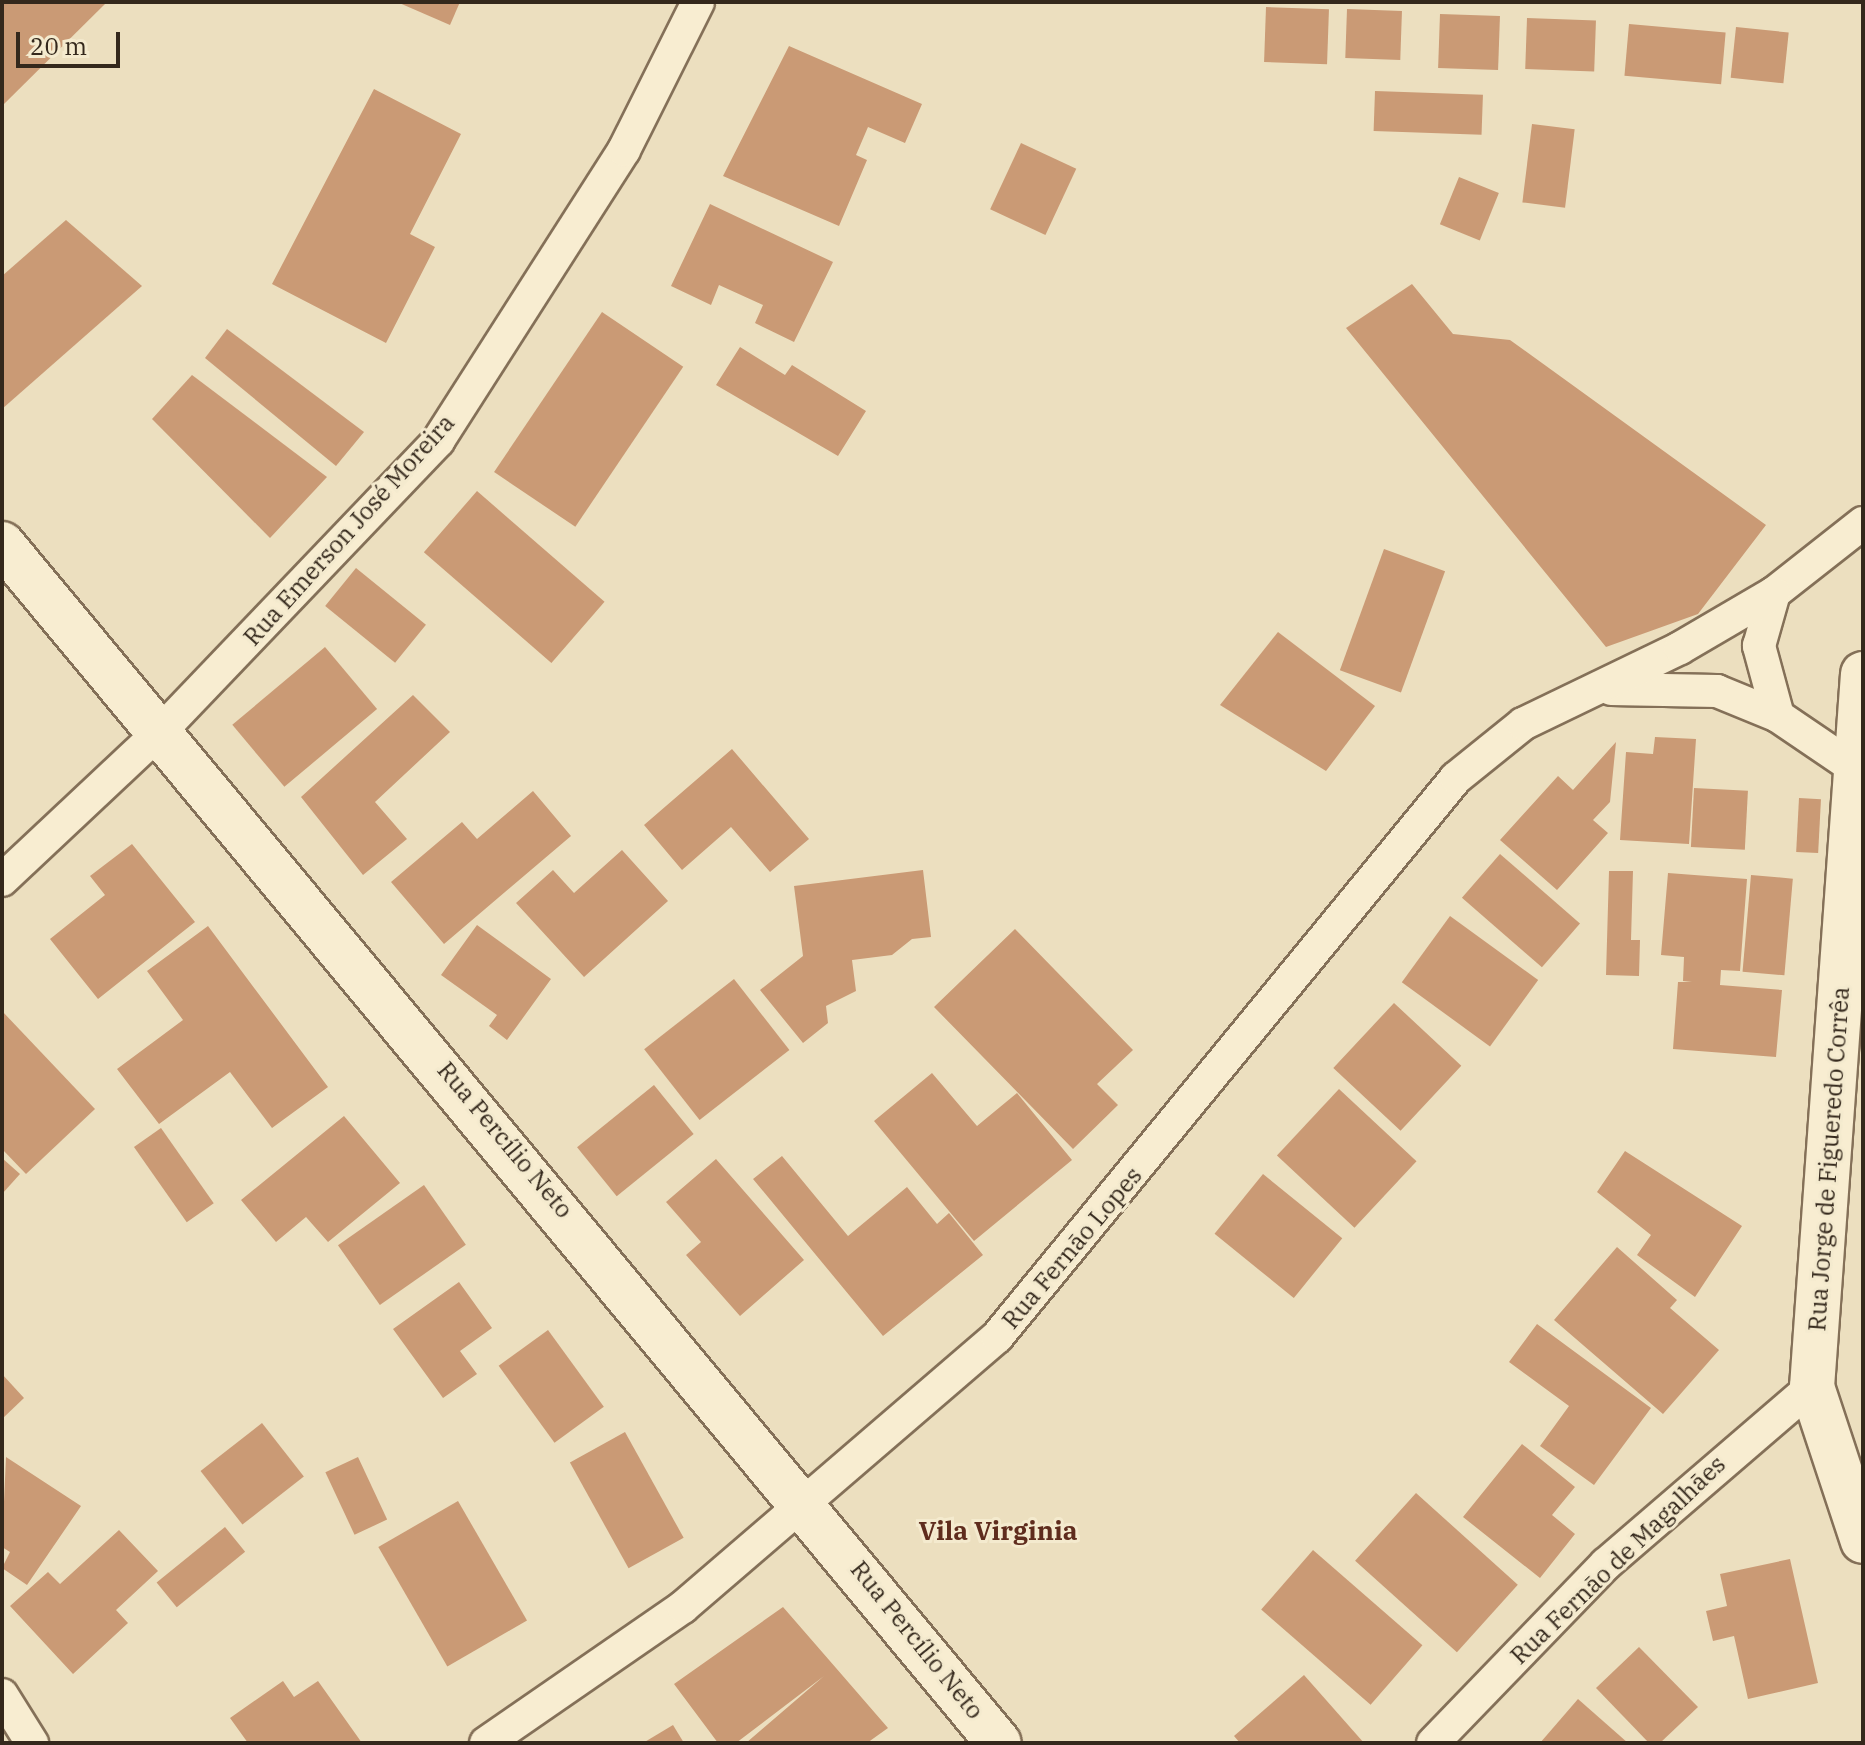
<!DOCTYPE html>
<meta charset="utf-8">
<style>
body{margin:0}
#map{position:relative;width:1865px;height:1745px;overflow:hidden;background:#ecdfbf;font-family:"IBM Plex Serif",serif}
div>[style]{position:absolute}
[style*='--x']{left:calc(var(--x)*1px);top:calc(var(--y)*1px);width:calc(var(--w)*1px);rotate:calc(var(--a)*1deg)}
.building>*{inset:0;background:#ca9a75;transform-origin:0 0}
.roads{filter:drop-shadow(2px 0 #847058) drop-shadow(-2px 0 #847058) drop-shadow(0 2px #847058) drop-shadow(0 -2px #847058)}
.street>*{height:32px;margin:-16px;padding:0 16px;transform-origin:16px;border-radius:16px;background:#f8edd1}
.secondary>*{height:44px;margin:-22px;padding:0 22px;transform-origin:22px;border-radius:22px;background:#f8edd1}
span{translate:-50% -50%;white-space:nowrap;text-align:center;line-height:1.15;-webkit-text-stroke:6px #f4eace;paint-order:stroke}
.street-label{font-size:24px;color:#34281c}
.neighbourhood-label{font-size:26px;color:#5f2c1d;font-weight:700}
.frame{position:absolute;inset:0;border:4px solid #34281c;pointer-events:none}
.scale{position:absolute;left:16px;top:32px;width:104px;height:36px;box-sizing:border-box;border:4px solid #34281c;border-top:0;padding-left:10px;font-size:24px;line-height:28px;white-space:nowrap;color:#34281c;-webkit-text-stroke:6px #f4eace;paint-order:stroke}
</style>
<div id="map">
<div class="building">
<div style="clip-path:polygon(2px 2px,107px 2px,2px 106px)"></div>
<div style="clip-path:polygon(397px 2px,460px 2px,450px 25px)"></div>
<div style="left:1266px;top:7px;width:63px;height:55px;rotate:2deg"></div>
<div style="left:1347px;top:9px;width:55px;height:49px;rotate:2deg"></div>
<div style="left:1440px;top:14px;width:60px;height:54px;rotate:2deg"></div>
<div style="left:1527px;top:18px;width:69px;height:51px;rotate:2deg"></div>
<div style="left:1629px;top:24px;width:97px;height:52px;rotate:5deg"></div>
<div style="left:1736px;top:27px;width:53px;height:51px;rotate:6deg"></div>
<div style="clip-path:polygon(789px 46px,922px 104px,905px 143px,868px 127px,856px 155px,867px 160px,839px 226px,723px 176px)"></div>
<div style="clip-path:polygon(374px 89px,461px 134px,410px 234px,435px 247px,386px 343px,272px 284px)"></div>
<div style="left:1375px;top:91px;width:108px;height:40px;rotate:2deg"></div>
<div style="left:1532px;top:124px;width:43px;height:79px;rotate:7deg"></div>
<div style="left:1021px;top:143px;width:61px;height:73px;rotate:25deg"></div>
<div style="left:1459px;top:177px;width:43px;height:51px;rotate:22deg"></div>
<div style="clip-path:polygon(710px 204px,833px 262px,794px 342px,755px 323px,763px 305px,719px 285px,711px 305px,671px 286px)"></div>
<div style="clip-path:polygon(66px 220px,142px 286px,2px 409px,2px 276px)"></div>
<div style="clip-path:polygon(1412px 284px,1453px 334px,1510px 340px,1766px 525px,1698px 614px,1606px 647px,1346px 328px)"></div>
<div style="left:602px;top:312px;width:98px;height:193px;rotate:34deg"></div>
<div style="clip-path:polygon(227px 329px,364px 432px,336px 466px,205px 358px)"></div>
<div style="clip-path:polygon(740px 347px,785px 375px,792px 365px,866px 411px,838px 456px,716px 385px)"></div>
<div style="clip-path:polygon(192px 375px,327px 477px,270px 538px,152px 419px)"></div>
<div style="left:477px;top:491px;width:169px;height:81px;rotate:41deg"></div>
<div style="left:1384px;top:549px;width:65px;height:129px;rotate:20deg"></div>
<div style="left:356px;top:568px;width:90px;height:49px;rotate:39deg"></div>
<div style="clip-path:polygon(1278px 632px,1375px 706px,1326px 771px,1220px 705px)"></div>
<div style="left:325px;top:647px;width:81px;height:121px;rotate:50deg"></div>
<div style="clip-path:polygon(413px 695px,450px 732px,375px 802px,407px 839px,363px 875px,301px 797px)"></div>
<div style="clip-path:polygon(1655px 737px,1696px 739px,1689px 844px,1620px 840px,1626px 752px,1653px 754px)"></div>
<div style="clip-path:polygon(1616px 742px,1610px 802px,1593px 820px,1608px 833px,1557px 890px,1500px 840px,1558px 776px,1573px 790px)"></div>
<div style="clip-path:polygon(732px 749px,809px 839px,770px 872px,731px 827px,682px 870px,644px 825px)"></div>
<div style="left:1694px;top:788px;width:54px;height:59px;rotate:3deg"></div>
<div style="clip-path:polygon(533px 791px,571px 836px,444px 944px,391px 882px,462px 822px,477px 839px)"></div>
<div style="left:1799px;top:798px;width:22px;height:54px;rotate:3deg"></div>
<div style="clip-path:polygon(132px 844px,195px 922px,98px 999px,50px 939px,105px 895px,90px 876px)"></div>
<div style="clip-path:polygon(622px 850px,668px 901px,584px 977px,516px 903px,553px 870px,574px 893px)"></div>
<div style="left:1500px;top:854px;width:106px;height:58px;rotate:41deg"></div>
<div style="clip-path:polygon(923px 870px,931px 937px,912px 939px,892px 955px,852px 960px,856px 991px,826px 1006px,828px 1023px,803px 1043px,760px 990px,803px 956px,794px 886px)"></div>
<div style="clip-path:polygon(1609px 871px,1633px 871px,1631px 940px,1640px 940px,1639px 976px,1606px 975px)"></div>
<div style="clip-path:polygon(1668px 873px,1747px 879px,1740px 971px,1721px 970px,1720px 985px,1782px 990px,1776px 1057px,1673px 1049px,1678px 982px,1692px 982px,1683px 981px,1684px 957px,1661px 955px)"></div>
<div style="left:1751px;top:875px;width:42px;height:97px;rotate:5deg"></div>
<div style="left:1450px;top:916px;width:109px;height:82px;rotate:36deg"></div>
<div style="clip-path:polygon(477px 925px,551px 979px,507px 1040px,489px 1026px,497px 1015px,441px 975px)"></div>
<div style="clip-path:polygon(208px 926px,328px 1087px,272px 1128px,230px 1072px,159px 1124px,117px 1069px,183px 1020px,147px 971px)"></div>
<div style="clip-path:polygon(1015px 929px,1133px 1050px,1097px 1084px,1118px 1105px,1073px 1149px,934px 1007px)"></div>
<div style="left:734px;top:979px;width:90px;height:114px;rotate:52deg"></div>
<div style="left:1394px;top:1003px;width:92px;height:89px;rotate:43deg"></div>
<div style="clip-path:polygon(2px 1011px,95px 1109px,26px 1174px,2px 1149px)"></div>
<div style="clip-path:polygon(932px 1073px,977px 1126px,1017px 1093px,1072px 1160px,974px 1241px,874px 1121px)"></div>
<div style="left:654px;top:1085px;width:63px;height:99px;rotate:51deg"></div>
<div style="left:1339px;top:1089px;width:106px;height:91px;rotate:43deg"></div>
<div style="clip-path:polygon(344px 1116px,400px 1183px,328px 1242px,306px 1217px,276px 1242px,241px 1200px)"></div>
<div style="left:161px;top:1128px;width:92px;height:33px;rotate:55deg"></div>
<div style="clip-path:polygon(1625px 1151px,1742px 1226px,1695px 1297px,1637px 1255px,1651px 1235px,1597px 1192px)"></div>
<div style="clip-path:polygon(782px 1156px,848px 1236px,907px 1187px,937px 1224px,949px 1213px,983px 1255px,883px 1336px,753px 1179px)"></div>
<div style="clip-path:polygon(2px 1158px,20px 1174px,2px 1194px)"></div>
<div style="clip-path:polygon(716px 1159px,804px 1260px,740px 1316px,686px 1255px,701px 1242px,666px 1202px)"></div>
<div style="left:1263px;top:1174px;width:102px;height:77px;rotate:39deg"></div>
<div style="left:424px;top:1185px;width:73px;height:105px;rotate:55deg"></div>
<div style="clip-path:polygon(1617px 1247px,1677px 1300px,1670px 1308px,1719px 1350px,1663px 1414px,1554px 1320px)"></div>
<div style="clip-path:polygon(459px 1282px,492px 1328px,460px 1351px,477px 1374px,443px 1398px,393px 1329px)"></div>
<div style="clip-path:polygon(1537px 1324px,1651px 1408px,1594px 1485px,1540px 1446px,1569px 1406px,1509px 1362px)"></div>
<div style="left:548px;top:1330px;width:95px;height:61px;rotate:54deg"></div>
<div style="clip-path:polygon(2px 1374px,24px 1398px,2px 1419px)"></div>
<div style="left:262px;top:1423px;width:68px;height:78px;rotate:52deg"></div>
<div style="left:625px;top:1432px;width:121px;height:63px;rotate:61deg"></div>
<div style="clip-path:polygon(1522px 1444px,1575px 1487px,1552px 1515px,1575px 1534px,1540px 1578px,1463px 1517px)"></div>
<div style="clip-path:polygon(6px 1457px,81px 1506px,27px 1585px,2px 1568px,10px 1552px,2px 1547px)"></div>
<div style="left:358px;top:1457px;width:69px;height:36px;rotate:65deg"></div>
<div style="left:1416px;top:1493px;width:137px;height:91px;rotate:42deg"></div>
<div style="left:458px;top:1501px;width:138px;height:92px;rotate:60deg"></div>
<div style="left:225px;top:1527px;width:32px;height:88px;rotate:51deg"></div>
<div style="clip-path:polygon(119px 1530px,158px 1571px,116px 1610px,128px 1623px,73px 1674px,10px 1606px,48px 1572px,60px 1584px)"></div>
<div style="left:1313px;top:1550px;width:145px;height:79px;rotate:41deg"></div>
<div style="clip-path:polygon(1790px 1559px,1818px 1683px,1748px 1699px,1734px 1636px,1713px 1641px,1706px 1611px,1727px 1606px,1720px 1574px)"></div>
<div style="clip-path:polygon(783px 1607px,836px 1668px,888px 1728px,867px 1743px,746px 1743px,824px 1676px,736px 1743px,718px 1743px,674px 1684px)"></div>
<div style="clip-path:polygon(1639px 1647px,1698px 1707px,1660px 1743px,1649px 1743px,1596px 1688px)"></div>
<div style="clip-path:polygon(1304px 1675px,1364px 1743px,1240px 1743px,1234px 1736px)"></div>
<div style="clip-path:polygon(283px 1681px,294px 1697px,318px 1681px,362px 1743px,248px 1743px,230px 1718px)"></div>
<div style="clip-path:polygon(1578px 1699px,1628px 1743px,1540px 1743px)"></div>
<div style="clip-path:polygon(673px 1725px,684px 1743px,643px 1743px)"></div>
</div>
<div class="roads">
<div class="street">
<div style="--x:1611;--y:689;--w:106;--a:1.1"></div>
<div style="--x:1717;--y:691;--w:66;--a:22.3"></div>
<div style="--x:1856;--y:769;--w:94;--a:-145.8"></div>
<div style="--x:1778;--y:716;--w:73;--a:-105.2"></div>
<div style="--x:1759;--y:646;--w:55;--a:-74.2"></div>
<div style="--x:1774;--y:593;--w:113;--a:-38.2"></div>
<div style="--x:2;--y:880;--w:219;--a:-43.2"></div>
<div style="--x:162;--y:730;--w:400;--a:-46.3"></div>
<div style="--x:438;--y:441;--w:345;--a:-57.4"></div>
<div style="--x:624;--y:150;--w:165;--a:-63.4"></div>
<div style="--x:2;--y:1695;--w:57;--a:58"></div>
<div style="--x:486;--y:1743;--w:239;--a:-34.6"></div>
<div style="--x:683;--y:1607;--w:414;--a:-40.7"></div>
<div style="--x:997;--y:1337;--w:723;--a:-50.61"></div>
<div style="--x:1456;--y:778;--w:86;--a:-38.9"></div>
<div style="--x:1523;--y:724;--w:174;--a:-25.8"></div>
<div style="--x:1680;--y:648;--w:109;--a:-30.3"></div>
<div style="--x:1433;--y:1743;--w:249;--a:-46"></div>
<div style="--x:1606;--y:1564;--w:272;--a:-40.7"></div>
</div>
<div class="secondary">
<div style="--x:2;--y:544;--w:1559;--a:50.26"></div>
<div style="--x:1863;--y:674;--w:715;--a:94.09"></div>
<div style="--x:1812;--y:1387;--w:162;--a:71.7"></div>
</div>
</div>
<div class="street-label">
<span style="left:349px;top:530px;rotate:-48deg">Rua Emerson José Moreira</span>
<span style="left:505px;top:1140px;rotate:50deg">Rua Percílio Neto</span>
<span style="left:1829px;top:1159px;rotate:-86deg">Rua Jorge de Figueredo Corrêa</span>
<span style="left:1072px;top:1248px;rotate:-50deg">Rua Fernão Lopes</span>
<span style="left:1618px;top:1560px;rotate:-44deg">Rua Fernão de Magalhães</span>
<span style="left:917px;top:1640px;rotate:51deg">Rua Percílio Neto</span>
</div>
<div class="neighbourhood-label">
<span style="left:998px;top:1531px">Vila Virginia</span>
</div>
<div class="frame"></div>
<div class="scale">20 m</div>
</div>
